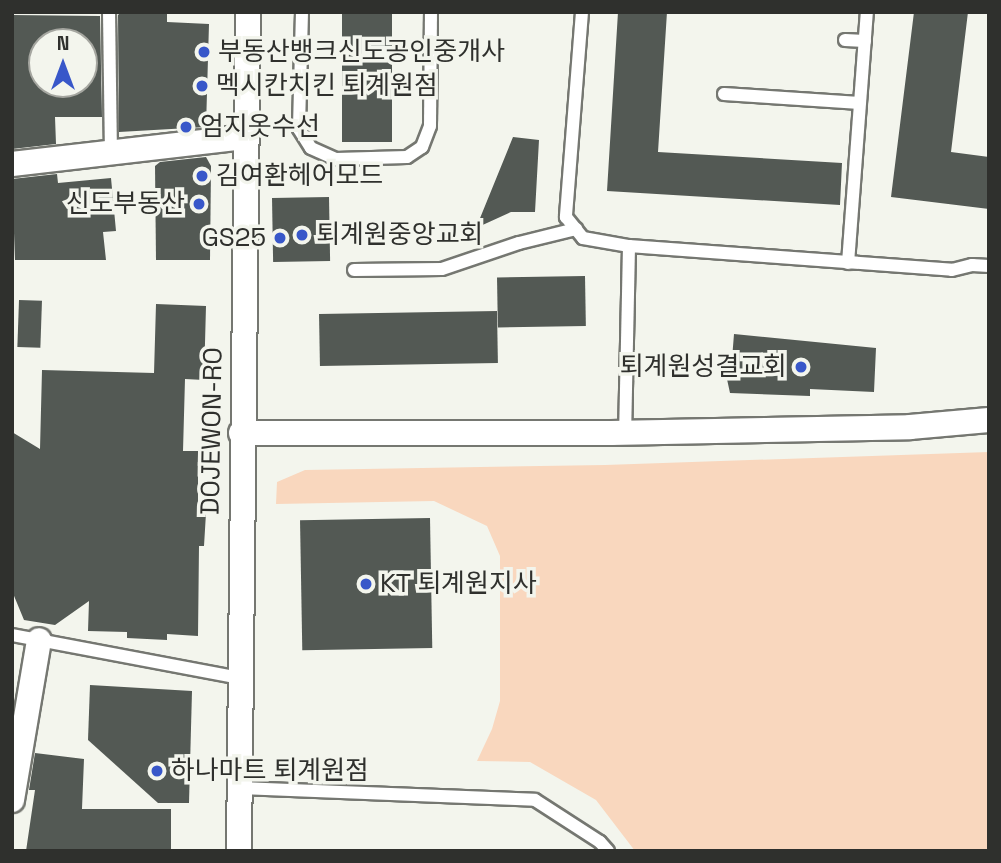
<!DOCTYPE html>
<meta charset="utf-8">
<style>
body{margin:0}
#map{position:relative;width:1001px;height:863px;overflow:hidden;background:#f3f5ed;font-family:"Space Grotesk","Noto Sans KR",sans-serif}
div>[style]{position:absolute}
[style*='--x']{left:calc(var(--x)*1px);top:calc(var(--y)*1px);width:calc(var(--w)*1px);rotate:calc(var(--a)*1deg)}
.green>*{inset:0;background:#f9d7be}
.building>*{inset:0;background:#535954;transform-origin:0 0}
.roads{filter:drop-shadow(2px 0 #757771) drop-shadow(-2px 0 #757771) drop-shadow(0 2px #757771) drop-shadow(0 -2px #757771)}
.service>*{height:12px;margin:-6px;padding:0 6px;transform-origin:6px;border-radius:6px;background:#fff}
.minor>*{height:24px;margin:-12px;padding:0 12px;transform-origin:12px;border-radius:12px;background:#fff}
.dots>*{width:19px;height:19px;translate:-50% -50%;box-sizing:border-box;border:4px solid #f3f5ed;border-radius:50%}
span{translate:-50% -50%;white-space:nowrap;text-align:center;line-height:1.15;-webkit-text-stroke:7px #f3f5ed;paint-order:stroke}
.poi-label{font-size:26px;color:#2f302d}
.left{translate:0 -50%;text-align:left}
.right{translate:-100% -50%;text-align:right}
.street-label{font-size:26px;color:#2f302d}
.frame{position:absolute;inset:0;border:14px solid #2f302d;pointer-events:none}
.north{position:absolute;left:28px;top:28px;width:70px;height:70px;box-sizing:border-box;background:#f3f5ed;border:2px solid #a5a6a0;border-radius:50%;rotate:0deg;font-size:19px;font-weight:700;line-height:28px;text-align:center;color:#2f302d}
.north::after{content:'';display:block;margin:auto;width:24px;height:32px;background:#3857c9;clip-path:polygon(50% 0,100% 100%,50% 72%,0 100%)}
</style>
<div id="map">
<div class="green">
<div style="clip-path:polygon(989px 452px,989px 851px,635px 851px,596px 800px,530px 762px,477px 761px,492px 729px,500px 701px,500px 556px,487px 526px,434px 501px,276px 504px,277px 482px,305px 470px,605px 465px)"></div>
</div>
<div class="building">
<div style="clip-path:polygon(121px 12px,167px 12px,167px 22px,209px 24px,206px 127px,119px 132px,118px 15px)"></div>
<div style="left:342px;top:12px;width:50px;height:130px"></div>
<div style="clip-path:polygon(618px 12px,667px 12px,658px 152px,842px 163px,840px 205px,607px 191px)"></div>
<div style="clip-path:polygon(914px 12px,968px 12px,951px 152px,989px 157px,989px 209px,891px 197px)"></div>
<div style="clip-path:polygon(evenodd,12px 15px,100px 16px,102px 117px,55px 117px,56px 144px,12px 149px,12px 15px,42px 42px,84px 42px,84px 84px,42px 84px,42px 42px)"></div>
<div style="clip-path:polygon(513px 137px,539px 140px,535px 212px,511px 212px,476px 228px)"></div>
<div style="clip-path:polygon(206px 157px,211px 166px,210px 260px,156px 260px,155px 166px,160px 162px)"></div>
<div style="clip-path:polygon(57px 174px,58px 183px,111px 178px,116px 231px,103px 232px,106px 260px,15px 260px,12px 179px)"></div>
<div style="left:329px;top:197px;width:64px;height:57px;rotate:89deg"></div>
<div style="left:585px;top:276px;width:50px;height:88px;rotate:89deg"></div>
<div style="left:19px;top:300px;width:23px;height:47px;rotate:2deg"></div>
<div style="clip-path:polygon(156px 304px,206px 306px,204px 380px,185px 379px,183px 451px,198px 451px,198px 513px,206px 513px,204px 546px,199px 546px,198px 636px,167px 634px,167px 640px,127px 638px,127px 632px,88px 631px,89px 601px,55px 625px,24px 620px,12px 591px,12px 432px,40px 449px,42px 370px,154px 373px)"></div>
<div style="left:497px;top:311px;width:52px;height:178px;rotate:89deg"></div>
<div style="clip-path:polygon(734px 334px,876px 348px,874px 392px,810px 389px,810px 396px,730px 393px,725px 370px,732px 359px)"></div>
<div style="left:430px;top:518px;width:130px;height:130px;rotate:89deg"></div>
<div style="clip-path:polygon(90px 685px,192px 691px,189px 803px,158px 803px,88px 740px)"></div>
<div style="clip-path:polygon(35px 753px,84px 759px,82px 809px,171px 809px,171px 851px,26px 851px,35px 790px,29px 790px)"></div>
</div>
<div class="roads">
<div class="service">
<div style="--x:109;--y:12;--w:140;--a:89.2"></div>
<div style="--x:302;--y:12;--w:117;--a:91.5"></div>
<div style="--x:299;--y:129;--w:22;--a:58"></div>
<div style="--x:311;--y:148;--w:27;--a:24"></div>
<div style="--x:336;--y:159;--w:71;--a:-1.6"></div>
<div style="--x:407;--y:157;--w:18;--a:-34"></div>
<div style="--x:422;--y:147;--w:22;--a:-69"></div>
<div style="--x:430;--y:126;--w:114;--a:-89.5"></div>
<div style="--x:582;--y:12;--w:206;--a:94.5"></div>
<div style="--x:566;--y:217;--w:27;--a:51"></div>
<div style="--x:583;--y:238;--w:47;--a:9.9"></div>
<div style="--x:629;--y:246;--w:187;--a:91.2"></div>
<div style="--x:845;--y:40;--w:20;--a:3"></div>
<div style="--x:724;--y:94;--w:136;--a:3.8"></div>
<div style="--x:629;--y:246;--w:324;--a:4.2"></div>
<div style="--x:952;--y:270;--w:21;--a:-14"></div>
<div style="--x:972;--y:265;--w:17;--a:3"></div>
<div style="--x:848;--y:263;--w:252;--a:-85.7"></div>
<div style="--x:354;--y:270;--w:88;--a:-0.7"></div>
<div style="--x:442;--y:269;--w:81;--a:-18.7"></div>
<div style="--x:519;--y:243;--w:59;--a:-13.8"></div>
<div style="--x:12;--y:635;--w:232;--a:10.7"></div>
<div style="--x:240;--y:788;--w:295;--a:2.3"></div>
<div style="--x:535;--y:800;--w:77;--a:32.9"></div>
<div style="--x:600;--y:842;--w:12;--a:48"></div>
</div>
<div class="minor">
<div style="--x:12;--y:164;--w:236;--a:-6.6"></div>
<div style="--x:241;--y:433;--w:370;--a:0"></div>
<div style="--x:611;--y:433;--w:299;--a:-1.1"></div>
<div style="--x:910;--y:427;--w:79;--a:-5.1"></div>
<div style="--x:12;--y:800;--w:162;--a:-80.4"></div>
<div style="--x:239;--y:851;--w:839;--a:-89.39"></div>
</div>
</div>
<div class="dots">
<div style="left:204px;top:52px;background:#3857c9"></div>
<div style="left:202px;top:86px;background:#3857c9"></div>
<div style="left:186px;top:127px;background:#3857c9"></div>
<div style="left:202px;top:176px;background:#3857c9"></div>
<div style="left:199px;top:204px;background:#3857c9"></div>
<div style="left:302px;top:235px;background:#3857c9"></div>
<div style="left:280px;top:238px;background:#3857c9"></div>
<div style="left:801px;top:367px;background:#3857c9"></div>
<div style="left:366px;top:584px;background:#3857c9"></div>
<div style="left:157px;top:771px;background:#3857c9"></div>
</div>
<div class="poi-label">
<span class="left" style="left:218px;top:52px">부동산뱅크신도공인중개사</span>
<span class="left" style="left:216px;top:86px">멕시칸치킨 퇴계원점</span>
<span class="left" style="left:200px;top:127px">엄지옷수선</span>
<span class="left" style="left:216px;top:176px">김여환헤어모드</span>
<span class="right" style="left:185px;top:204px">신도부동산</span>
<span class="left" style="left:316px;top:235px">퇴계원중앙교회</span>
<span class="right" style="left:266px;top:238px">GS25</span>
<span class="right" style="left:787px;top:367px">퇴계원성결교회</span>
<span class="left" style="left:380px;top:584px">KT 퇴계원지사</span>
<span class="left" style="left:171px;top:771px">하나마트 퇴계원점</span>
</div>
<div class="street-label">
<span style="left:212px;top:431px;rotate:-89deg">DOJEWON-RO</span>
</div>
<div class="frame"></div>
<div class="north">N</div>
</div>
